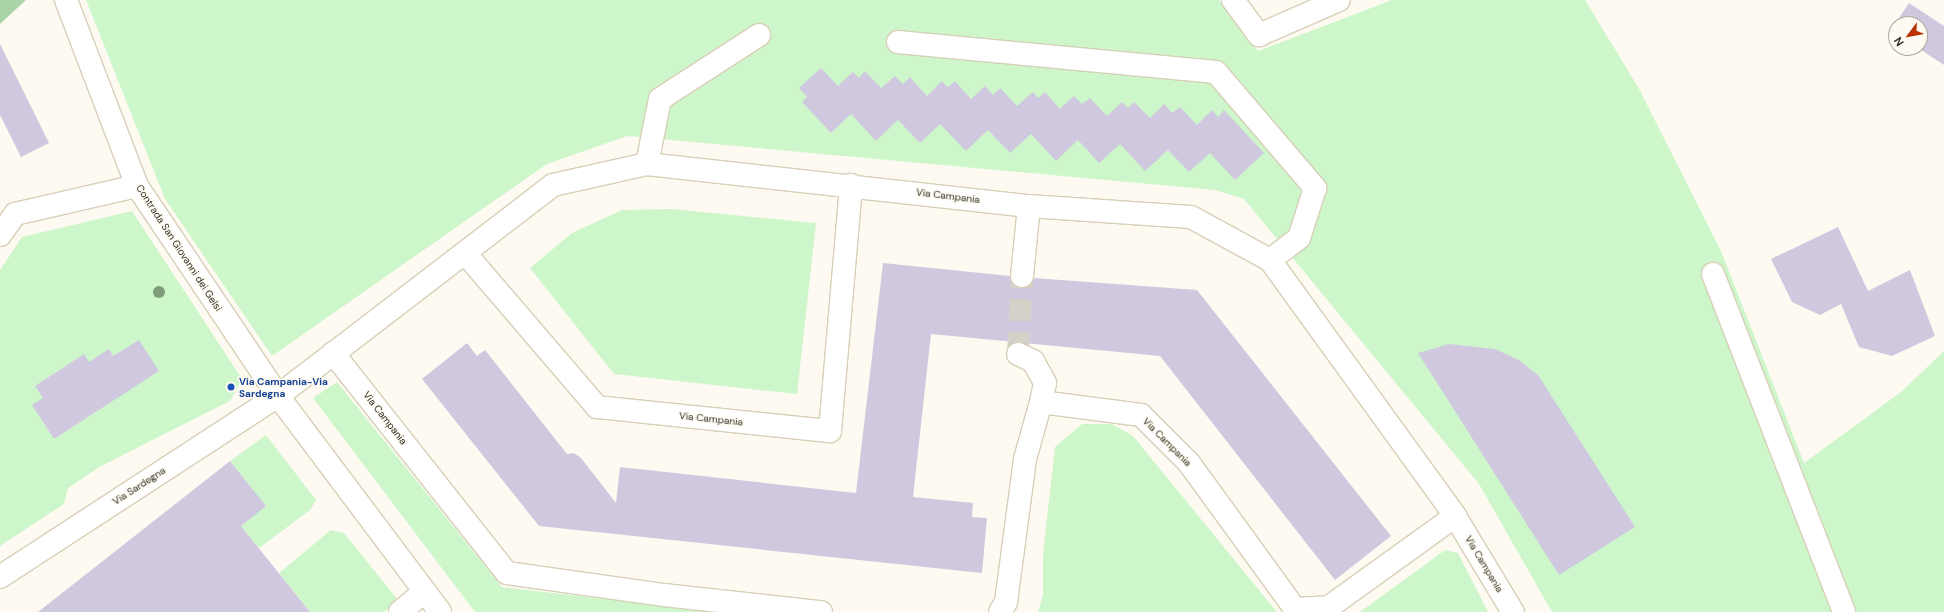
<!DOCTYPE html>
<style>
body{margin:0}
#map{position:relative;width:1944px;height:612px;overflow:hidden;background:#fefaf1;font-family:"DM Sans",sans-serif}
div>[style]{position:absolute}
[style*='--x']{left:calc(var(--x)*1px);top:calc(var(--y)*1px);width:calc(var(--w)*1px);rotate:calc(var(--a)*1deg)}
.green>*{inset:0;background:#cdf7cb}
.forest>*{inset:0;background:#aad4a8}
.building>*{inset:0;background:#d0c8df}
.minor-tunnel>*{height:22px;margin-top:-11px;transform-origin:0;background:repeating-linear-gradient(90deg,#d5d1c8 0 22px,transparent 0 33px)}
.roads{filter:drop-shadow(1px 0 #d7cfb8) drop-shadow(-1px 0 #d7cfb8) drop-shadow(0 1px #d7cfb8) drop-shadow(0 -1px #d7cfb8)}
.minor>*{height:22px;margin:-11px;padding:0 11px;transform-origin:11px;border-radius:11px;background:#fff}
.trees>*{width:12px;height:12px;margin:-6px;border-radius:50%;background:#7f9d7a}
.dots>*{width:11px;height:11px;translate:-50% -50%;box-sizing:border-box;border:2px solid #fefaf1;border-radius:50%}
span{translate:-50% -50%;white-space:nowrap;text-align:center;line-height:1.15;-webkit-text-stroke:3px #fefaf1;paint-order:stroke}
.street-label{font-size:10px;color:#312e25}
.transit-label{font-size:10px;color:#164399;font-weight:700}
.left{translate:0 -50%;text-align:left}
.north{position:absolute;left:1888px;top:16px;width:40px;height:40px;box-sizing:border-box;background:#fefaf1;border:1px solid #aca89f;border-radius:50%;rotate:238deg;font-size:11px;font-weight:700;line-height:16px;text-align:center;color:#312e25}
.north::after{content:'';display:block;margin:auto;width:14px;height:18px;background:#b93003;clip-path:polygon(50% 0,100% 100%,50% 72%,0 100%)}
</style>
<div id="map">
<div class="green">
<div style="clip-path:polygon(86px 0,1219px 0,1258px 51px,1392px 0,1585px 0,1638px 87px,1721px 251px,1804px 463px,1901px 392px,1944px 351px,1944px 612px,1552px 612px,1479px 484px,1244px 199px,1215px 190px,627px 136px,547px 164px,272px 356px,165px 199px)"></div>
<div style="clip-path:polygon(671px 209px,816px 223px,797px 394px,614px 374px,530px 268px,572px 233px,622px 210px)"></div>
<div style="clip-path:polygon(132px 211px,242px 379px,230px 401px,101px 466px,68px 488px,64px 504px,0 546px,0 270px,22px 237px)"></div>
<div style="clip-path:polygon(337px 382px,502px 587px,717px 612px,475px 612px,313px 398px)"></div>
<div style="clip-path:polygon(1082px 424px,1112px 424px,1133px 436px,1277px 612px,1038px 612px,1043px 595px,1043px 554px,1055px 447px)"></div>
<div style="clip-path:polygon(266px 435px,316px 500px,310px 510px,259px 548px,241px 526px,265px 506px,230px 461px)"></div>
<div style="clip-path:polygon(331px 530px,344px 533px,398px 600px,384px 612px,310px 612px,279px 573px)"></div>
<div style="clip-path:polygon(1445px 550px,1458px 553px,1488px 612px,1360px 612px)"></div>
</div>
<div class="forest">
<div style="clip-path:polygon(0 0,26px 0,0 24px)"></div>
</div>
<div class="building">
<div style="clip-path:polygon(1909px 3px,1944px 26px,1944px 65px,1918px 48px,1920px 24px,1896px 24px,1896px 34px,1891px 30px)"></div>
<div style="clip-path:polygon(0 44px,49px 143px,21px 157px,0 115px)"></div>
<div style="clip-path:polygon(821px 68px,838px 86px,853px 72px,859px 78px,865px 71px,881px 88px,895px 76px,903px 84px,910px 77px,927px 96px,942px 81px,948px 87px,955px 81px,971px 99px,985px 86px,993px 95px,1000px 88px,1017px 106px,1033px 92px,1038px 98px,1045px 92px,1060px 109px,1074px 96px,1082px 104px,1090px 98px,1107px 116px,1122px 102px,1128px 108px,1134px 102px,1150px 118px,1164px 104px,1172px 113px,1180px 107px,1197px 125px,1212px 110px,1218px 117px,1224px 110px,1264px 153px,1235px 180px,1210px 153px,1189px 172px,1168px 150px,1145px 171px,1120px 144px,1099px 163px,1078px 140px,1056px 161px,1031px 134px,1010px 153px,988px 130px,966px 151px,940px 124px,920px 143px,898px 120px,876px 141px,851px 114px,831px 133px,802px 102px,807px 97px,799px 88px)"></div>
<div style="clip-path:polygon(1838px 227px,1868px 291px,1910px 270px,1935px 336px,1892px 356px,1859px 347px,1841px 304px,1820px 315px,1792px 302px,1771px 259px)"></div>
<div style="clip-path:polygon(883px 263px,1010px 276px,1014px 286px,1021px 288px,1027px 287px,1034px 278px,1197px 290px,1391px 536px,1335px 580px,1160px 356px,931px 334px,913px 497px,973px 503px,972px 517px,987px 518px,982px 573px,539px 526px,422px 379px,467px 343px,477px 356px,485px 350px,567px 454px,574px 453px,581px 458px,616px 503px,620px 467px,856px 493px)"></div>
<div style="clip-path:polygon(139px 340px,159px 371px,54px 439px,32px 405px,43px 398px,35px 386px,84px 354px,89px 362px,109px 349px,113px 356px)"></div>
<div style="clip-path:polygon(1449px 344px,1495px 349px,1519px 360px,1538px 375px,1635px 527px,1559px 575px,1418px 353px)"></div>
<div style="clip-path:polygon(230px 461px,266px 506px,241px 526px,310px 612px,38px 612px)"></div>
</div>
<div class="minor-tunnel">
<div style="--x:1018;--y:354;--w:78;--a:-87.1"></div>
</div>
<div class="roads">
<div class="minor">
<div style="--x:66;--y:0;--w:199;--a:69.1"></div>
<div style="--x:137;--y:186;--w:253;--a:56.1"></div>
<div style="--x:278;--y:396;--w:270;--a:53.1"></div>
<div style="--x:1233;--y:0;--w:44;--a:53.4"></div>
<div style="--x:1259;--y:35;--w:87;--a:-23.6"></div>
<div style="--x:898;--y:42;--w:319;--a:5.4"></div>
<div style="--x:1216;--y:72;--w:153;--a:49.5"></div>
<div style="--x:1315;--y:188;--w:52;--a:107.7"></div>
<div style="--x:1299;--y:238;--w:36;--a:143"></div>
<div style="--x:647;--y:164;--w:66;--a:-78.7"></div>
<div style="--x:660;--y:99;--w:118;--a:-32.9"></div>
<div style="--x:0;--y:235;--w:26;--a:-54"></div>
<div style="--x:15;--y:214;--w:125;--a:-12.9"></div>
<div style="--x:465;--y:253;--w:203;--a:49.4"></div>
<div style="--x:597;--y:407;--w:234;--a:5.9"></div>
<div style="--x:830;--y:431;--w:247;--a:-85.1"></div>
<div style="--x:1713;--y:274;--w:362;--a:68.8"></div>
<div style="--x:1022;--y:276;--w:70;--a:-84.3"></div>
<div style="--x:333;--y:353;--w:280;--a:51.7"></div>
<div style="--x:507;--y:573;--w:159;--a:8"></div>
<div style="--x:664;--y:595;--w:158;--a:6.2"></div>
<div style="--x:1018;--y:354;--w:17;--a:25"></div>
<div style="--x:1033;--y:361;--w:25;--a:61"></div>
<div style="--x:1045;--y:383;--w:19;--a:102"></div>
<div style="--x:0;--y:577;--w:332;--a:-33.1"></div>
<div style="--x:278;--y:396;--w:347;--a:-37.5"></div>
<div style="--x:553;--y:185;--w:96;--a:-12.6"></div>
<div style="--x:647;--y:164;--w:384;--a:6.3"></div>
<div style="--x:1029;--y:206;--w:162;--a:3.9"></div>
<div style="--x:1191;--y:217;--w:90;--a:28.6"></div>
<div style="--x:1270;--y:260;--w:316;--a:54.1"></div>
<div style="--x:1455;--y:516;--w:112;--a:58.9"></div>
<div style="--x:400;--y:612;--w:31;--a:-40"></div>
<div style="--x:1000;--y:612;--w:12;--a:-59"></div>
<div style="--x:1006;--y:602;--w:144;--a:-82.4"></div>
<div style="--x:1025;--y:459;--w:59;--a:-74.3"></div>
<div style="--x:1041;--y:402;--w:101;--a:7.4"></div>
<div style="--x:1141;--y:415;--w:68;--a:45"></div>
<div style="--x:1189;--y:463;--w:180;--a:54"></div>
<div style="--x:1295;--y:609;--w:34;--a:-3"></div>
<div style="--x:1329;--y:607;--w:155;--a:-35.8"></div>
</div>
</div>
<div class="trees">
<div style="left:159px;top:292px"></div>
</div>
<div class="dots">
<div style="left:231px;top:387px;background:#1a4fb4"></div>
</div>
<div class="street-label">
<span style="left:948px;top:196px;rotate:7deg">Via Campania</span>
<span style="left:179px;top:248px;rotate:57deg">Contrada San Giovanni dei Gelsi</span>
<span style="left:385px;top:418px;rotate:52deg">Via Campania</span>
<span style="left:711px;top:419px;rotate:6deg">Via Campania</span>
<span style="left:1167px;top:442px;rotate:45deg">Via Campania</span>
<span style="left:139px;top:486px;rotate:-33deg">Via Sardegna</span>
<span style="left:1484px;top:564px;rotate:59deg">Via Campania</span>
</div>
<div class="transit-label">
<span class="left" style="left:239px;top:387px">Via Campania-Via<br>Sardegna</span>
</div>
<div class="north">N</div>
</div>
